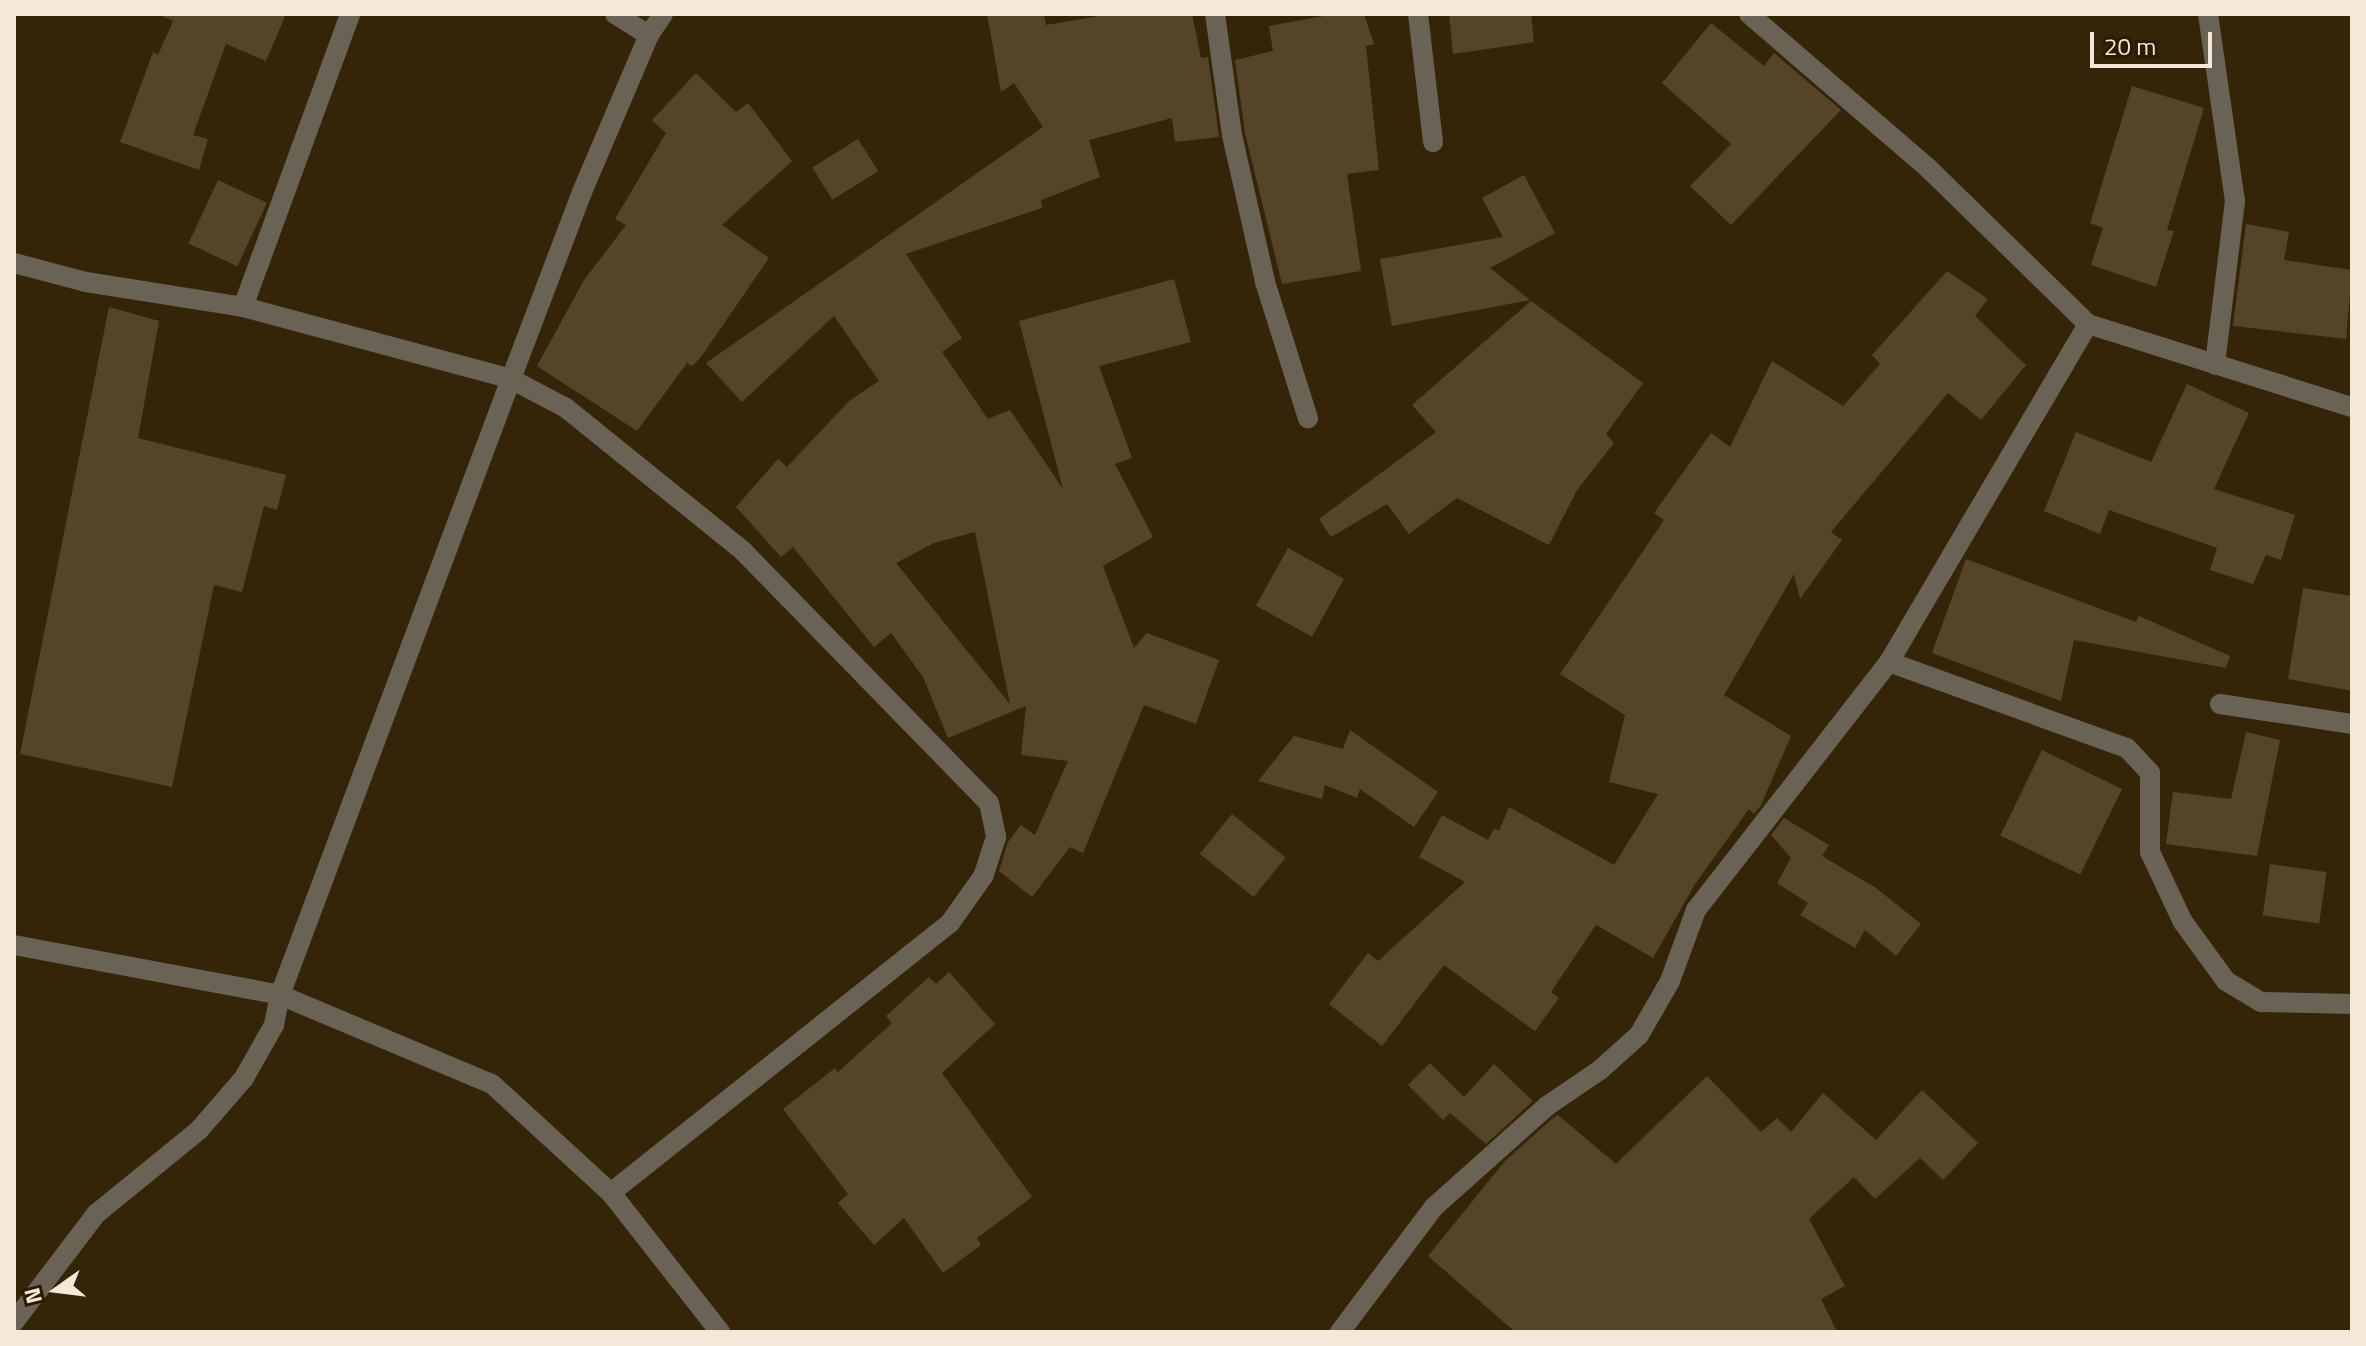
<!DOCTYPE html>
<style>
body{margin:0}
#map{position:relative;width:2366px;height:1346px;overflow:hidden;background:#352508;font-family:"Titillium Web",sans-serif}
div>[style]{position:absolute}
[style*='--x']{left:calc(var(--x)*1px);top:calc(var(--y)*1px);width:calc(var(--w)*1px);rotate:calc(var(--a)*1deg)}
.building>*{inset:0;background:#564428;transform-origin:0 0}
.street>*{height:20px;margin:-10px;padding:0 10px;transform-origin:10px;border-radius:10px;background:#6a6255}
span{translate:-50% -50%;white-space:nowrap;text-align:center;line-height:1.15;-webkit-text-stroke:6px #2b1b00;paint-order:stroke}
.frame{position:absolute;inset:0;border:16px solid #f4e9d9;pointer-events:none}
.north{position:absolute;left:16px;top:1250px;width:80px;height:80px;-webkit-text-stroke:6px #2b1b00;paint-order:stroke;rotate:256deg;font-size:22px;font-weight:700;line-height:32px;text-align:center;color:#f4e9d9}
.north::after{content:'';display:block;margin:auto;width:28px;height:36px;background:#f4e9d9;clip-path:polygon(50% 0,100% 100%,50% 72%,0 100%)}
.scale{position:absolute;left:2090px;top:32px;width:122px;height:36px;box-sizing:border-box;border:4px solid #f4e9d9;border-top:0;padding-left:10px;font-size:24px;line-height:28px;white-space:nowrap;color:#f4e9d9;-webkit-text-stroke:6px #2b1b00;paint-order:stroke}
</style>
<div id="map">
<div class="building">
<div style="clip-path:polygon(158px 14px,286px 14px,266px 61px,226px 44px,193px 135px,208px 139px,199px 170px,120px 142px,153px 52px,158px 55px,173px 21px)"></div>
<div style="clip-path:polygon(evenodd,987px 14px,1044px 14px,1046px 25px,1111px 14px,1192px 14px,1201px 58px,1208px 57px,1219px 137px,1175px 142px,1172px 118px,1089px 140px,1100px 177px,1041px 200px,1042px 208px,906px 254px,962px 338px,942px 352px,988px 419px,1010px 410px,1063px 489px,1019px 321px,1174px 279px,1191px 342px,1099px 366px,1132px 458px,1115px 464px,1153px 537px,1103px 566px,1134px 648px,1147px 633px,1219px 660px,1196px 724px,1144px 705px,1083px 853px,1070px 847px,1032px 897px,999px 871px,1008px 842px,1021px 825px,1035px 835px,1068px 761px,1021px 755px,1026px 706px,948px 738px,923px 677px,891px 633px,874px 647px,793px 547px,781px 557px,736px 507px,778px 459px,787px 467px,849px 401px,879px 381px,834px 316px,742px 402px,706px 363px,1043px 127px,1014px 83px,1001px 92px,987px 14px,975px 532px,1010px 704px,896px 563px,934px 543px,975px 532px)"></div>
<div style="clip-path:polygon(1335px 14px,1364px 14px,1374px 44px,1366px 46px,1379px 170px,1347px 174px,1361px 271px,1282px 284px,1245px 133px,1235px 60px,1273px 51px,1269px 26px)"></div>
<div style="clip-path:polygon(1449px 14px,1531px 14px,1534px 42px,1453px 54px)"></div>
<div style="clip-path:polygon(1711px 23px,1764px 66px,1774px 53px,1841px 110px,1731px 225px,1690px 186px,1731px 144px,1662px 83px)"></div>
<div style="clip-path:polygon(696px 73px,736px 112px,748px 103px,792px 161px,722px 225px,769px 258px,701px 357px,692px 366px,687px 363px,637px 431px,537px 366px,584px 280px,626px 225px,615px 219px,666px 133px,652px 120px)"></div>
<div style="clip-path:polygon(2132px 86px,2204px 108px,2167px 230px,2174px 231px,2156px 287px,2091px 265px,2103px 228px,2090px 223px)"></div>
<div style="left:858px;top:139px;width:38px;height:54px;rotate:58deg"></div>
<div style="clip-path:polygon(1524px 175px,1555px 233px,1490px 268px,1530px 300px,1392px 326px,1380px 259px,1503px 237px,1482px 198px)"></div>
<div style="left:218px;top:180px;width:54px;height:70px;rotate:25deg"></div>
<div style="clip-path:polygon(2246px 224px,2289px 232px,2284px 260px,2352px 270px,2346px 339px,2233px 326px)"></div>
<div style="clip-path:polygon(1947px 271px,1988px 299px,1975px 316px,2026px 365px,1981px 420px,1948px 393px,1831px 532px,1842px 540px,1800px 599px,1794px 574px,1724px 695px,1791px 736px,1761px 805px,1754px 814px,1749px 809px,1695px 884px,1653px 958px,1596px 925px,1551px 992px,1559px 998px,1535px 1031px,1444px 965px,1382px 1046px,1329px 1004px,1368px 953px,1378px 961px,1465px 882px,1419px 857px,1442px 815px,1488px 840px,1494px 828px,1499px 831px,1509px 807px,1614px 865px,1658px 794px,1609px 782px,1625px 715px,1560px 674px,1664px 520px,1654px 513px,1711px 433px,1730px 447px,1772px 361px,1843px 406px,1880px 364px,1872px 355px)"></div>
<div style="clip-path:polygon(1531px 301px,1643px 383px,1606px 434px,1614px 443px,1577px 490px,1549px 545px,1457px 498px,1409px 534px,1387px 504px,1331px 537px,1319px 519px,1436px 432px,1412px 405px)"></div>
<div style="clip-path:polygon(109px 307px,159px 321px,138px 438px,286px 475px,277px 510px,264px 506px,242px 592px,214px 585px,172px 787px,20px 754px)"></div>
<div style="clip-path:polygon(2187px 384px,2249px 413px,2214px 489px,2295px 515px,2281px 560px,2266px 555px,2253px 584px,2210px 570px,2217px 548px,2109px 510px,2100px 534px,2044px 511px,2076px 432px,2151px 462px)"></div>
<div style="left:1288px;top:548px;width:64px;height:66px;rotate:29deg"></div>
<div style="clip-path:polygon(1966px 559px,2136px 622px,2139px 616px,2230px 656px,2226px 668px,2074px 640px,2061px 701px,1932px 653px)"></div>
<div style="clip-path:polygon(2303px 588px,2352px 596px,2352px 691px,2288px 679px)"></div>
<div style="clip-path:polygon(1350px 730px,1438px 792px,1414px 827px,1360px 789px,1357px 798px,1325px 785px,1322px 799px,1258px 781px,1294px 736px,1343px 749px)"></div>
<div style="clip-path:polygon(2246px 732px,2280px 740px,2257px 856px,2166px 844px,2173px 792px,2231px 799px)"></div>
<div style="left:2042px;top:750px;width:89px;height:95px;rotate:26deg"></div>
<div style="left:1232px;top:814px;width:69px;height:51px;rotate:39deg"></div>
<div style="clip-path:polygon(1784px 818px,1829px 845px,1822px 856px,1876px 888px,1921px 924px,1896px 956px,1865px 930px,1855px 948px,1800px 915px,1808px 903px,1777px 883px,1791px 858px,1771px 835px)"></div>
<div style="left:2270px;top:864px;width:57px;height:52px;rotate:8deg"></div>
<div style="clip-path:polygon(949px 972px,995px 1024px,942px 1073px,1032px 1197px,977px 1238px,981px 1245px,943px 1273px,904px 1218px,874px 1245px,838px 1203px,848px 1194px,783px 1109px,835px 1068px,838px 1072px,892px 1023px,886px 1016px,929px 977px,936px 984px)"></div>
<div style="clip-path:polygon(1430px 1063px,1464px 1097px,1494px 1064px,1533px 1101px,1486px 1144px,1450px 1113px,1443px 1120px,1408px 1085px)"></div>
<div style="clip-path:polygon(1707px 1076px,1761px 1132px,1777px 1118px,1791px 1132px,1823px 1093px,1876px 1140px,1922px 1090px,1978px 1143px,1943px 1180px,1920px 1158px,1875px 1199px,1854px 1177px,1809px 1219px,1845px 1286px,1821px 1299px,1837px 1332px,1515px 1332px,1428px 1256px,1505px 1161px,1552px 1119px,1558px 1115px,1616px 1164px)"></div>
</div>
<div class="street">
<div style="--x:615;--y:14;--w:40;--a:32"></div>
<div style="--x:1215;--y:14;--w:122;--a:82"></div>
<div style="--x:1232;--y:135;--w:151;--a:77.3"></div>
<div style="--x:1265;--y:282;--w:143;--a:72.5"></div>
<div style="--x:1418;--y:14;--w:129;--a:83.3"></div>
<div style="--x:1749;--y:14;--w:236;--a:40.7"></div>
<div style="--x:1928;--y:168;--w:223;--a:44.3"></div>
<div style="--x:2208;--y:14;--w:189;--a:81.8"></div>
<div style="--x:2235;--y:201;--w:165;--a:97"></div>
<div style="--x:14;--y:263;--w:74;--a:14.8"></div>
<div style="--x:86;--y:282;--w:159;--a:9"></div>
<div style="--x:243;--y:307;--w:278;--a:15"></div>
<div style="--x:511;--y:379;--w:62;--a:27.8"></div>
<div style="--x:566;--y:408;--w:228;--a:38.9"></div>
<div style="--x:743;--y:551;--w:352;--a:45.7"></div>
<div style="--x:989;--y:803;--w:35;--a:78"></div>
<div style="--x:996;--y:837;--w:40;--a:108"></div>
<div style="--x:984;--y:875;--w:59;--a:125.3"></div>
<div style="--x:950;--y:923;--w:433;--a:141.5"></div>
<div style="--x:243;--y:307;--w:312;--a:-69.9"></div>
<div style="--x:1889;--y:662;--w:253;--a:19.9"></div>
<div style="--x:2127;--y:748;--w:34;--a:47"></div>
<div style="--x:2150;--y:773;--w:79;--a:90"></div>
<div style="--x:2150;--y:852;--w:77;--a:64.8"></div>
<div style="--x:2183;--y:922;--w:73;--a:53.9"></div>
<div style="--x:2226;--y:981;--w:41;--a:31"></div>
<div style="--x:2261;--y:1002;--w:91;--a:1.3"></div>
<div style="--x:2220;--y:704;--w:134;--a:8.6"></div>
<div style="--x:14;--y:945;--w:271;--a:10.6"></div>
<div style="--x:280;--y:995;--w:230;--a:22.8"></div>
<div style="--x:492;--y:1084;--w:161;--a:42.5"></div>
<div style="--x:611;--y:1193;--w:177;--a:51.9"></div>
<div style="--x:14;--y:1322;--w:136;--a:-52.8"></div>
<div style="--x:96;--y:1214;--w:133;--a:-39.2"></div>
<div style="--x:199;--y:1130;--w:69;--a:-49.1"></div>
<div style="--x:244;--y:1078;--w:61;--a:-60.5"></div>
<div style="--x:274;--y:1025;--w:31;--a:-79"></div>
<div style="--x:280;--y:995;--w:658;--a:-69.44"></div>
<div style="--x:511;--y:379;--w:200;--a:-69.2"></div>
<div style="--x:582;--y:192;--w:171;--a:-66.9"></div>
<div style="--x:649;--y:35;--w:25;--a:-56"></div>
<div style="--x:1340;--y:1332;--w:156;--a:-53.1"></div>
<div style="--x:1434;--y:1207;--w:152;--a:-41.8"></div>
<div style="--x:1547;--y:1106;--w:64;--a:-34.2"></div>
<div style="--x:1600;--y:1070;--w:52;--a:-41.9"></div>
<div style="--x:1639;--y:1035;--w:62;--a:-60.1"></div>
<div style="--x:1670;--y:981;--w:76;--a:-69.9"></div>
<div style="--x:1696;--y:910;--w:314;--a:-52.1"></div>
<div style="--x:1889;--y:662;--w:392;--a:-59.5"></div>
<div style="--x:2088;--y:324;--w:277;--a:17.5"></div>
</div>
<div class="frame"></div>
<div class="north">N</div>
<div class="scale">20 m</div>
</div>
